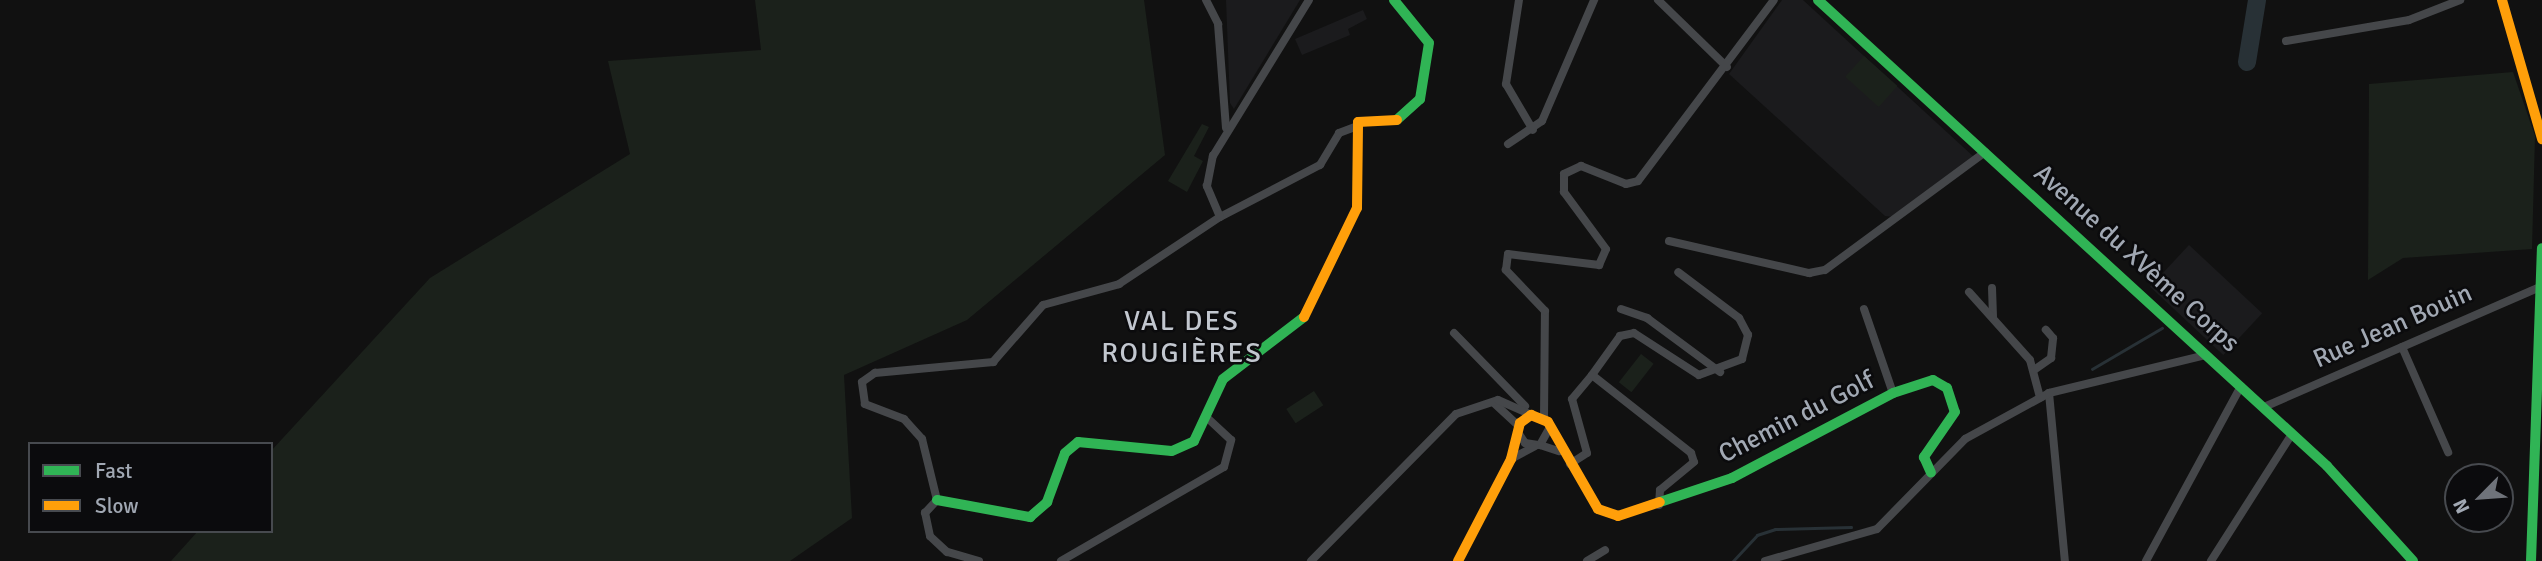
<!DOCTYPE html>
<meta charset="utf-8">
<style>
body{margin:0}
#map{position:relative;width:2542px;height:561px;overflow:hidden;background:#111;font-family:Signika,sans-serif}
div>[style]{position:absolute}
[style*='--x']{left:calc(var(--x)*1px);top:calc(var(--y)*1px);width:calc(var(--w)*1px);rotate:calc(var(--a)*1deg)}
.built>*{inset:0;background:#1b1b1d;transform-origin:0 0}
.green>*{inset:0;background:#1b211b;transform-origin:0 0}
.stream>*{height:2.5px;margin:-1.25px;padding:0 1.25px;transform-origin:1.25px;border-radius:1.25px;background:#283136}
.river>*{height:18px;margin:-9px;padding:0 9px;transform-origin:9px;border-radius:9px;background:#283136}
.street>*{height:8px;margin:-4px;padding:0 4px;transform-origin:4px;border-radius:4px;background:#45474a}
.fast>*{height:10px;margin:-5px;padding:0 5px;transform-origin:5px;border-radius:5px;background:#30b455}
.slow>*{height:10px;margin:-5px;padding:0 5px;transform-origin:5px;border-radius:5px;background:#ff9f0a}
span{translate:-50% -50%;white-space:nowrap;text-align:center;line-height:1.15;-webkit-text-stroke:5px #0b0b0d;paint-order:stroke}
.street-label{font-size:26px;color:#a1a8b3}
.neighbourhood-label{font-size:28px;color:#c2c7cf;letter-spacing:2px}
.legend{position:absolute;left:28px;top:442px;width:245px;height:91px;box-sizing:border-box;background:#0b0b0d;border:2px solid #474a4f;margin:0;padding:9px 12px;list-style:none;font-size:21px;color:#a1a8b3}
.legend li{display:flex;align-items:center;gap:14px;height:35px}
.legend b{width:35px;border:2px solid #474a4f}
.north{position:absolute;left:2444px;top:463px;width:70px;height:70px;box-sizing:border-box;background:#0b0b0d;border:2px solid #474a4f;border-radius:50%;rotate:245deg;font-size:19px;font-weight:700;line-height:28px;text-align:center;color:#a1a8b3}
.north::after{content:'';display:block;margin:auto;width:24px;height:32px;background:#6f737a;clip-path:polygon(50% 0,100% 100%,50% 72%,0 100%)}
</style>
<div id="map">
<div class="built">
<div style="clip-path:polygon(1226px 0,1300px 0,1234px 109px,1230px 103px)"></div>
<div style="clip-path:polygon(1782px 0,1803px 0,1974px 157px,1894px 217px,1885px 216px,1729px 74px)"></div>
<div style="clip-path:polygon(1363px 10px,1367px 19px,1348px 29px,1350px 35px,1302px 55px,1295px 39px)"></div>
<div style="left:2189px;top:245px;width:100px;height:57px;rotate:43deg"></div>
</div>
<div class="green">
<div style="clip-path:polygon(755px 0,1144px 0,1165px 155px,967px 320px,844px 375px,852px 518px,790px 561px,171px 561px,198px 531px,271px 531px,271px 451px,430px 278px,630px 154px,608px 61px,761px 50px)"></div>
<div style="left:1864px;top:56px;width:45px;height:28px;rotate:42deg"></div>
<div style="clip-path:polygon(2513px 72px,2535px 136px,2532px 249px,2403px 258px,2368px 280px,2369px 84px)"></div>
<div style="clip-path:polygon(1202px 124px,1209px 127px,1194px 156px,1203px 161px,1187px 192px,1168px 181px)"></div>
<div style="left:1641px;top:354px;width:16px;height:36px;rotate:38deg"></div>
<div style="left:1314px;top:391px;width:17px;height:33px;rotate:57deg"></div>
</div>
<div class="stream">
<div style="--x:2092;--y:369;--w:81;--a:-30.4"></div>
<div style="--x:1733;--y:561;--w:35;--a:-47"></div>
<div style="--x:1757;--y:535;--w:19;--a:-18"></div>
<div style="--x:1775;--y:529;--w:76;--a:-1.5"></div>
</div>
<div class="river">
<div style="--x:2247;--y:62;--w:63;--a:-80.8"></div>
</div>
<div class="street">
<div style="--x:1206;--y:0;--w:27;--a:63"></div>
<div style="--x:1218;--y:24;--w:104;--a:85.6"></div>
<div style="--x:1519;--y:0;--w:85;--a:98.8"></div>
<div style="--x:1506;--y:84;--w:53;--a:59.6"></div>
<div style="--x:1658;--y:0;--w:96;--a:44.2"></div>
<div style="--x:2286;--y:41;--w:125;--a:-9.7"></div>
<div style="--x:2409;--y:20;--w:55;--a:-21.4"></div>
<div style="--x:1508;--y:144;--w:41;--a:-34.1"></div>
<div style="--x:1542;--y:121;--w:132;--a:-66.7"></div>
<div style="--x:1220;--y:217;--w:113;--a:-27.5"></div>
<div style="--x:1320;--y:165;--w:37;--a:-59"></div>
<div style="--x:1339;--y:133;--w:17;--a:-21"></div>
<div style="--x:1669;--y:241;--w:144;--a:12.9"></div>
<div style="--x:1809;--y:273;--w:16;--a:-11"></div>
<div style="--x:1825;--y:270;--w:199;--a:-36.4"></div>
<div style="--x:1992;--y:288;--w:29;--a:88"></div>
<div style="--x:1969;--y:292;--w:91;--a:48.1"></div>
<div style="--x:2030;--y:360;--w:39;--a:75"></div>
<div style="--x:1621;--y:309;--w:28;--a:19"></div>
<div style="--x:1647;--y:318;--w:91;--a:36.5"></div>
<div style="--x:1864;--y:309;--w:89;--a:71"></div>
<div style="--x:1454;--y:333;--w:102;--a:45.8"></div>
<div style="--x:2402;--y:347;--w:115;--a:66.3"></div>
<div style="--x:2034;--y:370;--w:21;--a:-35"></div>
<div style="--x:2051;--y:358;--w:20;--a:-84"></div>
<div style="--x:2053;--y:338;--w:11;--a:-131"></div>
<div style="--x:1592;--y:375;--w:48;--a:-54.3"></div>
<div style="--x:1620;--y:336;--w:14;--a:-12"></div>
<div style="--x:1634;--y:333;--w:77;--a:32.9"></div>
<div style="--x:1699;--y:375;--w:46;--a:-20.4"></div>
<div style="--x:1742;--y:359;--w:25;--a:-76"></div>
<div style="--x:1748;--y:335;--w:19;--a:-118"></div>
<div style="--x:1739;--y:318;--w:76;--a:-143"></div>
<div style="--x:2049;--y:393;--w:169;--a:84.6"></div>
<div style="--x:1494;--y:403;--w:34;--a:43"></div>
<div style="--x:2264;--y:407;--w:301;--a:-23.5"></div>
<div style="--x:1544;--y:418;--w:107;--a:-89.5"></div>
<div style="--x:1545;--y:311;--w:57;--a:-133.6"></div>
<div style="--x:1506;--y:270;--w:16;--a:-83"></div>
<div style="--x:1508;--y:254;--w:92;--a:6.9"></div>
<div style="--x:1599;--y:265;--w:17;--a:-66"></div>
<div style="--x:1606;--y:249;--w:71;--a:-126.4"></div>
<div style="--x:1564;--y:192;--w:18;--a:-90"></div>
<div style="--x:1564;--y:174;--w:19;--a:-25"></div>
<div style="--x:1581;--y:166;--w:48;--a:21.8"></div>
<div style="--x:1626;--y:184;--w:12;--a:-14"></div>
<div style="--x:1638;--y:181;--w:226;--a:-53.1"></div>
<div style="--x:1519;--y:434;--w:11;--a:56"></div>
<div style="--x:1525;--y:443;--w:15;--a:8"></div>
<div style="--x:1540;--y:445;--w:21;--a:-61"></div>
<div style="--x:1540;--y:445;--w:20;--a:18"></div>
<div style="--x:1511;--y:459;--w:27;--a:-28"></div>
<div style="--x:1570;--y:464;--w:20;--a:-33"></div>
<div style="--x:1587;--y:453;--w:56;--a:-105.5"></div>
<div style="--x:1572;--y:399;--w:31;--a:-50"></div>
<div style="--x:1592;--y:375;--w:126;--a:38.2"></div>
<div style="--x:1691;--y:453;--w:9;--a:72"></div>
<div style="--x:1694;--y:462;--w:44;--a:140.5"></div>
<div style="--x:1660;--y:490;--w:15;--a:94"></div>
<div style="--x:979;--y:561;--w:33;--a:-164"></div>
<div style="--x:947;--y:552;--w:23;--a:-137"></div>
<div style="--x:930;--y:536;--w:24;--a:-102"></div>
<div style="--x:925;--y:513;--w:18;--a:-47"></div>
<div style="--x:937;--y:500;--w:63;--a:-103.8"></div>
<div style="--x:922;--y:439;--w:27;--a:-132"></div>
<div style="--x:904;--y:419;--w:42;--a:-159"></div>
<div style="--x:865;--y:404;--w:22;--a:-98"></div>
<div style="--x:862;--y:382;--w:16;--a:-35"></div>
<div style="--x:875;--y:373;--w:119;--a:-5.3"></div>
<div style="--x:993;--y:362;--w:76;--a:-48.7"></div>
<div style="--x:1043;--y:305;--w:79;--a:-15.4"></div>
<div style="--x:1119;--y:284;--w:121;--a:-33.6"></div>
<div style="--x:1220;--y:217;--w:34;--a:-113"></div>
<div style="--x:1207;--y:186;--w:31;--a:-79"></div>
<div style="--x:1213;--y:156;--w:183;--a:-58.4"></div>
<div style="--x:1061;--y:561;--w:188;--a:-30"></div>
<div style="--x:1224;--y:467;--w:28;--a:-75"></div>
<div style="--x:1231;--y:440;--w:35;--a:-137"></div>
<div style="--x:1311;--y:561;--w:206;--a:-45.4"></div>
<div style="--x:1456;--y:414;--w:44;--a:-18.4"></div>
<div style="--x:1498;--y:400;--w:36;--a:24"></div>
<div style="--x:1587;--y:561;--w:21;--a:-31"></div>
<div style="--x:1765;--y:561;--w:116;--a:-15.9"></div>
<div style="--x:1877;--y:529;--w:126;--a:-45.6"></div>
<div style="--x:1965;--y:439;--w:96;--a:-28.7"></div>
<div style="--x:2049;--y:393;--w:162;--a:-13.6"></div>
<div style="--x:2146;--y:561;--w:199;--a:-61.5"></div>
<div style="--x:2211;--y:561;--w:151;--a:-57.5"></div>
</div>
<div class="fast">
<div style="--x:1394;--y:0;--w:55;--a:50.9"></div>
<div style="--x:1429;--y:43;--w:57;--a:99.1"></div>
<div style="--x:1420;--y:99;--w:31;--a:138"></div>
<div style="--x:1818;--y:0;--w:690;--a:42.47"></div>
<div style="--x:2327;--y:466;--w:128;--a:47.8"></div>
<div style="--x:937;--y:500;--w:95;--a:10.4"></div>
<div style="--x:1030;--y:517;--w:23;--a:-41"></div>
<div style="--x:1047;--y:502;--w:52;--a:-69.8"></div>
<div style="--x:1065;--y:453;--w:17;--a:-40"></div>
<div style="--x:1078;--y:442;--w:94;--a:5.5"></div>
<div style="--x:1172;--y:451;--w:24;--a:-24"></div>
<div style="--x:1194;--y:441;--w:68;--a:-64.9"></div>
<div style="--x:1223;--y:379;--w:102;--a:-37.4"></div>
<div style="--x:1660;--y:502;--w:76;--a:-18.4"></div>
<div style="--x:1732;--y:478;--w:182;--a:-27.8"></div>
<div style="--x:1893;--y:393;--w:42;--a:-18"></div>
<div style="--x:1933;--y:380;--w:16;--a:30"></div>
<div style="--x:1947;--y:388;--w:25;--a:72"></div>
<div style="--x:1955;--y:412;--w:55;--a:124.6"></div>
<div style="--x:1924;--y:457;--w:17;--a:66"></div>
<div style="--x:2531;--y:561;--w:313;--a:-88"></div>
</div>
<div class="slow">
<div style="--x:2502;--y:0;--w:145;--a:73.9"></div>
<div style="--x:1304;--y:317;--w:121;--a:-64.1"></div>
<div style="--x:1357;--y:208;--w:86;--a:-89.3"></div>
<div style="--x:1358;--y:122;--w:39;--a:-3"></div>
<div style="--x:1458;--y:561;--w:115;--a:-62.5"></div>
<div style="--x:1511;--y:459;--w:37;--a:-76"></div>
<div style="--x:1520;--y:423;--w:14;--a:-36"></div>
<div style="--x:1531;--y:415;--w:18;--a:22"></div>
<div style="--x:1548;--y:422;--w:100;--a:60.1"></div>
<div style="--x:1598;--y:509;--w:21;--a:19"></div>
<div style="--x:1618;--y:516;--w:44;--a:-18.4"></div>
</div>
<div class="street-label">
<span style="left:2136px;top:259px;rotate:42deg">Avenue du XVème Corps</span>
<span style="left:2393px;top:327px;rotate:-24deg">Rue Jean Bouin</span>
<span style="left:1797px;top:418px;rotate:-27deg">Chemin du Golf</span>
</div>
<div class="neighbourhood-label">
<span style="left:1182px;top:337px">VAL DES<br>ROUGIÈRES</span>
</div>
<ul class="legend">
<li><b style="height:9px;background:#30b455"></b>Fast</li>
<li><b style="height:9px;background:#ff9f0a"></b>Slow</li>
</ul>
<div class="north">N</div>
</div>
